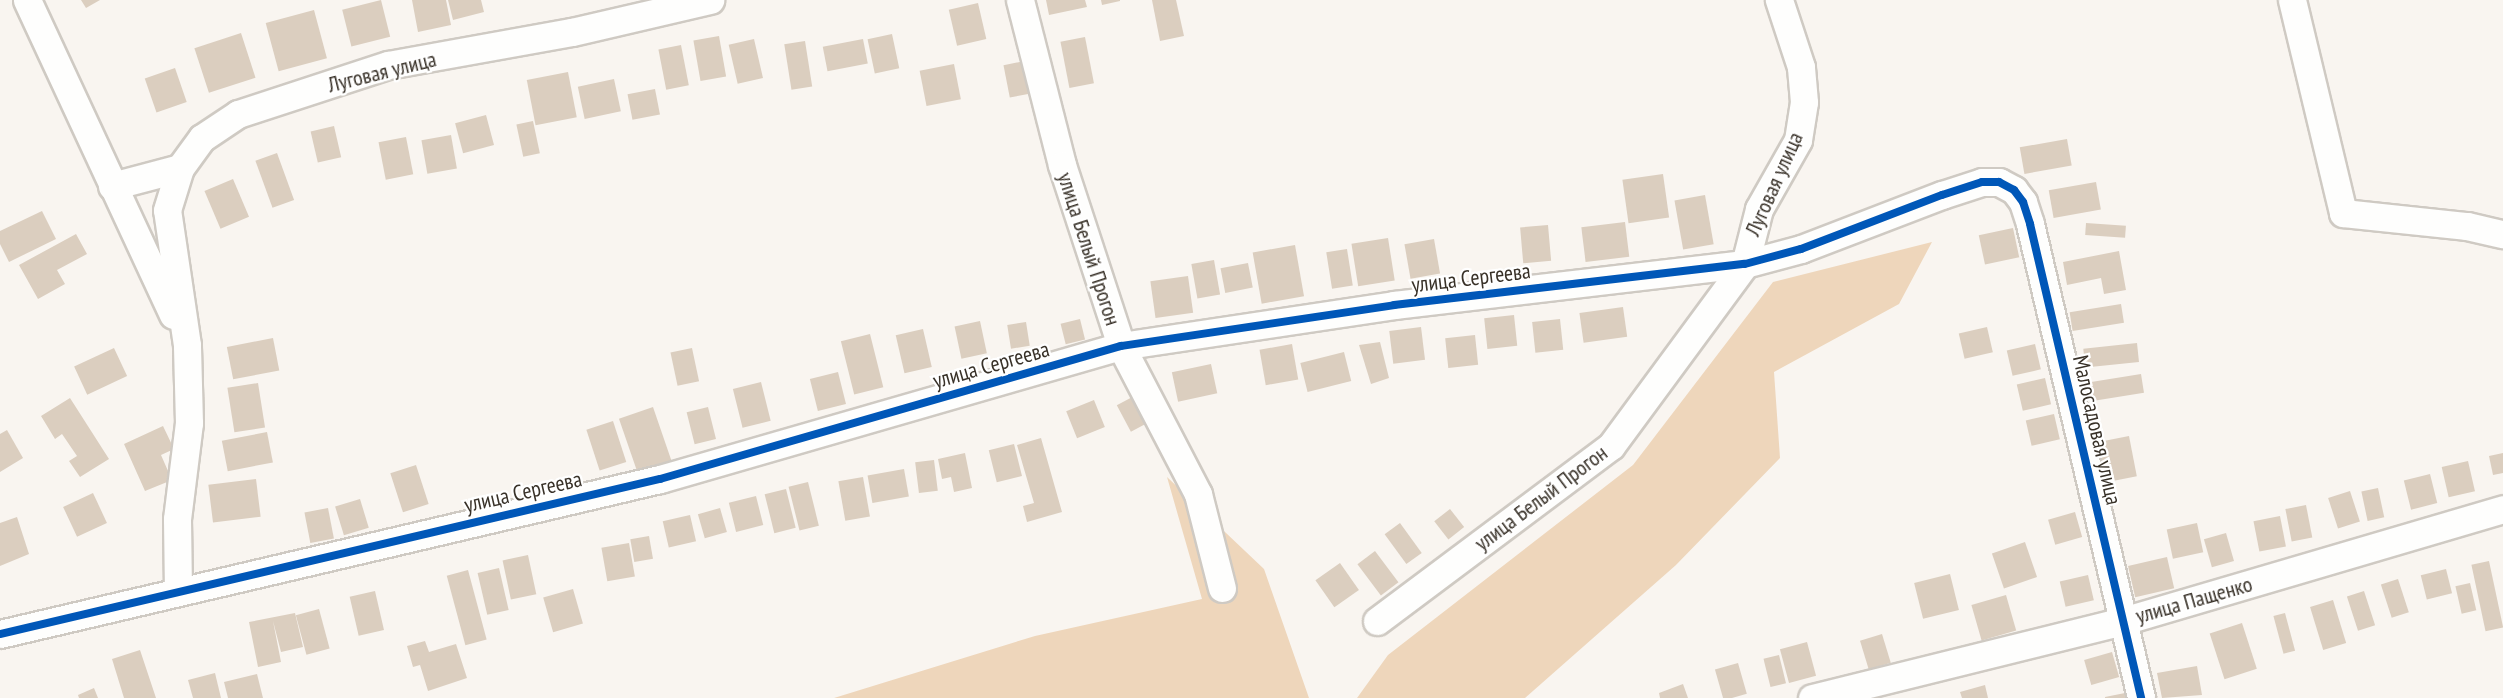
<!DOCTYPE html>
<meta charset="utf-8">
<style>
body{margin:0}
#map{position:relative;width:2503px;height:698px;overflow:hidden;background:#f9f5f0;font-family:"PT Sans Narrow",sans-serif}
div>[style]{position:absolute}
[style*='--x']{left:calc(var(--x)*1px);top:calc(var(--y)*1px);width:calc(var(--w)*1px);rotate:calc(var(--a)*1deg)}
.green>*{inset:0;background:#eed6bb}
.building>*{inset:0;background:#dbcebf;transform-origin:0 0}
.roads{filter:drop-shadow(2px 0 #cfcac3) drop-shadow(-2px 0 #cfcac3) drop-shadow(0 2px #cfcac3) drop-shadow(0 -2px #cfcac3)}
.minor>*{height:27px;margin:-13.5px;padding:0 13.5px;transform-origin:13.5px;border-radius:13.5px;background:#fefefd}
.cycleway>*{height:8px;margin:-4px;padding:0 4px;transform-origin:4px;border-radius:4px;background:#0057b8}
span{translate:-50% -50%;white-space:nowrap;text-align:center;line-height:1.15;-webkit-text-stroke:4.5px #fff;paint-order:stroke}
.street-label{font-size:22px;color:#383128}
</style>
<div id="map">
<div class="green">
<div style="clip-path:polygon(1932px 242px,1899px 304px,1774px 372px,1780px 458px,1676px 565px,1525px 698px,1357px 698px,1388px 655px,1633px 465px,1773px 282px)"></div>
<div style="clip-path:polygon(1167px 477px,1264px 569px,1309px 698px,834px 698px,1035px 636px,1202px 599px)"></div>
</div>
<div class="building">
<div style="clip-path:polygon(81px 0,100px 0,86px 8px)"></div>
<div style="left:381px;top:0;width:38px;height:40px;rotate:76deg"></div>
<div style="clip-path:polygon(412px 0,446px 0,451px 25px,418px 32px)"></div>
<div style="clip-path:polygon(448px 0,481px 0,484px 12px,453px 20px)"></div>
<div style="clip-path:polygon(1046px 0,1085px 0,1087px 7px,1049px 15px)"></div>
<div style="clip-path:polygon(1101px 0,1120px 0,1120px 1px,1102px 5px)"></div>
<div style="clip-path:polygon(1152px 0,1176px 0,1184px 36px,1160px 41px)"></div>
<div style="left:978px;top:3px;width:37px;height:30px;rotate:77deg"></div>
<div style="left:314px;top:10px;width:50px;height:50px;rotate:75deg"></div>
<div style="left:241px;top:33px;width:47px;height:49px;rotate:72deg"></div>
<div style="left:892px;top:34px;width:35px;height:25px;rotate:78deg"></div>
<div style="left:719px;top:36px;width:41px;height:26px;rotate:80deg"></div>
<div style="left:1085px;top:37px;width:47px;height:25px;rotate:79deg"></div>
<div style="left:754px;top:39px;width:40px;height:26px;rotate:77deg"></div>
<div style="left:863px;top:39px;width:25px;height:41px;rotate:79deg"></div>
<div style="left:805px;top:41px;width:46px;height:21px;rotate:81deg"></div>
<div style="left:681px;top:45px;width:41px;height:23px;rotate:79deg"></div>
<div style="left:1030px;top:60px;width:33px;height:27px;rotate:79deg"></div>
<div style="left:954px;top:64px;width:36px;height:35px;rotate:79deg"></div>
<div style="left:175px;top:68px;width:36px;height:32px;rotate:71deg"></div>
<div style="left:568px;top:72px;width:46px;height:42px;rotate:79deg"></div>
<div style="left:614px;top:79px;width:33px;height:37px;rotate:78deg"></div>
<div style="left:655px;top:89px;width:26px;height:28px;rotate:79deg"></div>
<div style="left:486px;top:115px;width:31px;height:32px;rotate:75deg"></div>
<div style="left:533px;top:121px;width:33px;height:17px;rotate:78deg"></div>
<div style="left:334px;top:126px;width:32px;height:24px;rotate:77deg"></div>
<div style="left:451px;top:135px;width:34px;height:30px;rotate:80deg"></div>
<div style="left:406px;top:137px;width:38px;height:28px;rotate:79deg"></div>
<div style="left:2067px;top:139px;width:27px;height:48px;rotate:80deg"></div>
<div style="left:277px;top:153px;width:50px;height:23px;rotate:70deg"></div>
<div style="left:1663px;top:174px;width:44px;height:41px;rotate:82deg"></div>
<div style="left:233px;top:179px;width:41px;height:31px;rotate:67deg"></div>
<div style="left:2096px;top:182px;width:28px;height:48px;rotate:80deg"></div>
<div style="left:1705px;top:195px;width:50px;height:31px;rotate:80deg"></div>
<div style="clip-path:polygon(42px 211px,56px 239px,9px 262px,0 244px,0 231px)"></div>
<div style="left:1625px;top:222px;width:35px;height:44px;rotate:83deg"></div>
<div style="left:2086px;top:223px;width:40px;height:12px;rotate:4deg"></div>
<div style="left:1548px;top:225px;width:36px;height:28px;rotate:85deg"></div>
<div style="left:2013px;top:228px;width:30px;height:35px;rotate:78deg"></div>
<div style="clip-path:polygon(76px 234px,87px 254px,57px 270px,65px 284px,38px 299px,19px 265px)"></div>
<div style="left:1388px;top:238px;width:43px;height:37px;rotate:81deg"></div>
<div style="left:1434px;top:239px;width:35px;height:30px;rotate:80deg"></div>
<div style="left:1295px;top:245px;width:52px;height:43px;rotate:80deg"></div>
<div style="left:1347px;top:249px;width:37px;height:21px;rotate:81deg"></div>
<div style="clip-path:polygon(2119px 251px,2126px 290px,2104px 294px,2101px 278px,2067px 285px,2063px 262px)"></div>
<div style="left:1214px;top:260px;width:35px;height:23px;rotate:80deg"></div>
<div style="left:1248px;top:263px;width:25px;height:28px;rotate:79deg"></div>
<div style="left:1188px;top:276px;width:37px;height:38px;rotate:82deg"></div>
<div style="left:2121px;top:304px;width:19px;height:52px;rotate:81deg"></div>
<div style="left:1623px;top:307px;width:30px;height:44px;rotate:82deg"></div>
<div style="left:1514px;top:315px;width:31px;height:30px;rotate:84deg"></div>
<div style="left:1080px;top:319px;width:21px;height:20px;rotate:76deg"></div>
<div style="left:1560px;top:319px;width:31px;height:28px;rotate:84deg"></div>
<div style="left:980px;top:321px;width:33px;height:26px;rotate:78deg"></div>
<div style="left:1026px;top:322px;width:24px;height:19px;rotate:81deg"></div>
<div style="left:1421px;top:327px;width:33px;height:32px;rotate:83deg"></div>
<div style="left:1987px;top:327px;width:26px;height:29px;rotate:77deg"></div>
<div style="left:923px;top:329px;width:39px;height:28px;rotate:77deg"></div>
<div style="left:870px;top:334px;width:55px;height:30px;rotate:76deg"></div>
<div style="left:1475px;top:335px;width:30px;height:30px;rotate:84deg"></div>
<div style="left:273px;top:338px;width:33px;height:47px;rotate:79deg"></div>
<div style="clip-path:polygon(1380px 342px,1389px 378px,1371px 384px,1359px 345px)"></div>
<div style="left:2137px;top:343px;width:19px;height:54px;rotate:84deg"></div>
<div style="left:1292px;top:344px;width:36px;height:33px;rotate:80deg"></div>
<div style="left:2035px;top:344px;width:26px;height:29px;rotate:77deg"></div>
<div style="left:114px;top:348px;width:31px;height:44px;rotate:65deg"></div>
<div style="left:692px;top:348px;width:34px;height:22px;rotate:78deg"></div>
<div style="left:1344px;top:352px;width:30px;height:45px;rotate:76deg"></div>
<div style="left:1211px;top:364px;width:30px;height:40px;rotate:78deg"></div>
<div style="left:838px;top:372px;width:33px;height:29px;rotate:76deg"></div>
<div style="left:2141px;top:374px;width:19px;height:52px;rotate:81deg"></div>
<div style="left:2045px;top:378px;width:27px;height:29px;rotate:77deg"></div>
<div style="left:761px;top:382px;width:40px;height:29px;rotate:76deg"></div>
<div style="left:258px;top:383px;width:45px;height:31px;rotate:81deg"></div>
<div style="left:1138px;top:394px;width:30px;height:24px;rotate:62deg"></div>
<div style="clip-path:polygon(70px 398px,109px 459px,80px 477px,69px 461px,77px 456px,62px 434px,55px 439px,41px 416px)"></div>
<div style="left:1094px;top:400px;width:29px;height:30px;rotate:68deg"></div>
<div style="left:653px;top:407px;width:57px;height:36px;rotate:71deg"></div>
<div style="left:708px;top:407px;width:33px;height:22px;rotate:76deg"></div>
<div style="left:2054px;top:414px;width:26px;height:29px;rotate:77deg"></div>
<div style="left:613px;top:421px;width:43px;height:28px;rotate:72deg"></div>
<div style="clip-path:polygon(163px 426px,174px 449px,161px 455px,172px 480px,145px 491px,124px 444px)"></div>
<div style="clip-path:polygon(7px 430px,23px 458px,0 472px,0 434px)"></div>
<div style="left:267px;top:432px;width:31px;height:46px;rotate:79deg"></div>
<div style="left:2129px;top:436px;width:41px;height:31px;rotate:79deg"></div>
<div style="clip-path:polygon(1041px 438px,1062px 512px,1027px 522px,1023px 506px,1034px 503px,1017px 445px)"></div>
<div style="left:1014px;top:444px;width:33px;height:26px;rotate:76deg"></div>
<div style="clip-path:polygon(965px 453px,972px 488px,954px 492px,951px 477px,942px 479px,938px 459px)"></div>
<div style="clip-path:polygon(2503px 453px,2503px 473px,2493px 475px,2489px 456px)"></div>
<div style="left:934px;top:460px;width:31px;height:19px;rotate:83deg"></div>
<div style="left:2468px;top:461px;width:31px;height:27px;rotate:77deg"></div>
<div style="left:416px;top:465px;width:41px;height:27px;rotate:72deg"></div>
<div style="left:904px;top:469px;width:28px;height:37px;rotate:80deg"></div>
<div style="left:2430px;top:474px;width:30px;height:27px;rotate:76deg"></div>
<div style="left:863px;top:477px;width:40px;height:25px;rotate:80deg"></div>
<div style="left:256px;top:479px;width:38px;height:48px;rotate:83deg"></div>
<div style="left:808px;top:482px;width:45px;height:20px;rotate:76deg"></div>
<div style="left:2378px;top:488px;width:30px;height:17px;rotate:78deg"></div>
<div style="left:786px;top:489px;width:40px;height:22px;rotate:76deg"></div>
<div style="left:2350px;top:491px;width:32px;height:23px;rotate:72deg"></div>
<div style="left:93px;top:493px;width:33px;height:33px;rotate:65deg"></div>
<div style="left:756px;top:496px;width:30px;height:28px;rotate:76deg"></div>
<div style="left:360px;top:499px;width:30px;height:26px;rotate:73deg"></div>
<div style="left:2306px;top:505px;width:33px;height:21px;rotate:79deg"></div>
<div style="left:328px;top:508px;width:31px;height:24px;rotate:79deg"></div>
<div style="left:720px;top:508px;width:25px;height:23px;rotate:74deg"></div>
<div style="left:1450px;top:509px;width:23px;height:20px;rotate:52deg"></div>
<div style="left:2075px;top:512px;width:26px;height:28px;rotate:74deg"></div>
<div style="left:690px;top:515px;width:27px;height:28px;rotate:77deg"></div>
<div style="left:2280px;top:516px;width:31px;height:27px;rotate:79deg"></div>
<div style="clip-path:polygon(17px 517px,29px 554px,0 566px,0 523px)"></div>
<div style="left:1400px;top:523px;width:37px;height:19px;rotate:54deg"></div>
<div style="left:2197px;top:523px;width:30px;height:31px;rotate:78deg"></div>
<div style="left:2226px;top:533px;width:29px;height:23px;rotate:74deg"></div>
<div style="left:649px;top:536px;width:23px;height:19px;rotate:80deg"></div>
<div style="left:2025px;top:542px;width:37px;height:35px;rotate:71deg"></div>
<div style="left:629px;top:543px;width:34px;height:28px;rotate:80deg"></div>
<div style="left:1375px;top:551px;width:39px;height:22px;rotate:53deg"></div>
<div style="left:528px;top:555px;width:40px;height:26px;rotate:78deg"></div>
<div style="left:2167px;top:557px;width:32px;height:40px;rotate:77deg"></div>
<div style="left:2489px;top:561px;width:68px;height:18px;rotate:78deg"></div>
<div style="left:1340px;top:563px;width:33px;height:30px;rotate:55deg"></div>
<div style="left:499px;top:568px;width:43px;height:22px;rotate:77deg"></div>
<div style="left:2446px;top:569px;width:25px;height:26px;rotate:76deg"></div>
<div style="left:468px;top:570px;width:72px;height:22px;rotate:75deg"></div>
<div style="left:1950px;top:574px;width:37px;height:37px;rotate:76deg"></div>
<div style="left:2088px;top:575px;width:26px;height:29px;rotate:77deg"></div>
<div style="left:2398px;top:579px;width:35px;height:18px;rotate:72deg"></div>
<div style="left:2470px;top:583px;width:28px;height:15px;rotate:77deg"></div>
<div style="left:573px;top:589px;width:36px;height:31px;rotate:74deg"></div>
<div style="left:375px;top:591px;width:40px;height:26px;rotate:77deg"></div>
<div style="left:2364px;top:591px;width:36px;height:18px;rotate:72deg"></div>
<div style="left:2006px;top:595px;width:37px;height:36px;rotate:74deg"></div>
<div style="left:2333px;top:600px;width:45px;height:24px;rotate:73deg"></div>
<div style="left:319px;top:609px;width:41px;height:24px;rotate:75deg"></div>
<div style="clip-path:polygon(295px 613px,303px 647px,281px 652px,273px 621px,281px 662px,258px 667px,249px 622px)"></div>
<div style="left:2285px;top:613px;width:39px;height:12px;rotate:75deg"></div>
<div style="left:2242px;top:623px;width:48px;height:34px;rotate:72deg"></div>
<div style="left:1882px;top:634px;width:30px;height:23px;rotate:73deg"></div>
<div style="clip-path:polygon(425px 641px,429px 652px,456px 644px,467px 678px,428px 691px,420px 665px,413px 667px,407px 646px)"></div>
<div style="left:1807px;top:642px;width:35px;height:28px;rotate:75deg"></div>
<div style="clip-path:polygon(140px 650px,156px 698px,124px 698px,112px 659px)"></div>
<div style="left:2112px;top:652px;width:26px;height:29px;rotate:74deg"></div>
<div style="left:1779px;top:655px;width:29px;height:16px;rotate:76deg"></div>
<div style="left:1738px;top:663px;width:32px;height:24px;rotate:74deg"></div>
<div style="clip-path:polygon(2197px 666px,2202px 695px,2162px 698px,2157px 673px)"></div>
<div style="clip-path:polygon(215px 673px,221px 698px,193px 698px,188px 680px)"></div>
<div style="clip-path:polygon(257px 674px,263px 698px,228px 698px,224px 682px)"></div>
<div style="clip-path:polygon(1683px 684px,1688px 698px,1660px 698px,1659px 693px)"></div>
<div style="clip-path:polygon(1985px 685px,1988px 698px,1962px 698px,1960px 692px)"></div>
<div style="clip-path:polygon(94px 688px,98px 698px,79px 698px,78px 695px)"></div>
<div style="clip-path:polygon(2125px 693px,2126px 698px,2105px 698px,2105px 697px)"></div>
</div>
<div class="roads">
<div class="minor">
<div style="--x:27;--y:0;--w:347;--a:65.1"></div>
<div style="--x:1020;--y:0;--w:170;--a:75.7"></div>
<div style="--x:1062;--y:165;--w:190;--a:71.9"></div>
<div style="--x:1121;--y:346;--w:167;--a:62.5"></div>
<div style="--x:1198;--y:494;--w:97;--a:75.7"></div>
<div style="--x:2292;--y:0;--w:219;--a:76.5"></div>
<div style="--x:2343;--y:213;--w:125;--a:6"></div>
<div style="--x:2467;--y:226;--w:37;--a:13"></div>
<div style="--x:112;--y:186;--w:70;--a:-14.8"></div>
<div style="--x:178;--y:591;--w:72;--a:-90.8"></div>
<div style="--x:177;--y:519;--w:97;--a:-82.9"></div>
<div style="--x:189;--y:423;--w:78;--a:-91.5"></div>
<div style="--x:187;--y:345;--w:136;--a:-98.4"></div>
<div style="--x:167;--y:210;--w:44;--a:-72.8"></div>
<div style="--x:180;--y:168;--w:37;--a:-54"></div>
<div style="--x:202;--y:138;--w:43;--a:-33.7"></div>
<div style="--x:238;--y:114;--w:158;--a:-18.1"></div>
<div style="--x:388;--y:65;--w:187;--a:-10.2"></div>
<div style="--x:572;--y:32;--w:142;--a:-13.1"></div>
<div style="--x:1377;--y:621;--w:292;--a:-36.8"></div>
<div style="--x:1611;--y:446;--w:226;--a:-53.6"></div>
<div style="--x:1745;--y:264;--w:57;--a:-75.7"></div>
<div style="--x:1759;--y:209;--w:79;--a:-60.5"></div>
<div style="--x:1798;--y:140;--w:38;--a:-81"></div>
<div style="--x:1804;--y:102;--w:35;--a:-95"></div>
<div style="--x:1801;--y:67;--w:71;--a:-108.2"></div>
<div style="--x:0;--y:634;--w:678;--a:-13.22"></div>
<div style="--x:660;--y:479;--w:480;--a:-16.1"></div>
<div style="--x:1121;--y:346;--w:276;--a:-8.5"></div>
<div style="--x:1394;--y:305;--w:353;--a:-6.7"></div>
<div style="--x:1745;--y:264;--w:58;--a:-15"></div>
<div style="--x:1801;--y:249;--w:151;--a:-21"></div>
<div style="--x:1942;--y:195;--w:42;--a:-18"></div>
<div style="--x:1982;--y:182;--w:17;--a:0"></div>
<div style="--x:1999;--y:182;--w:17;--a:28"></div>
<div style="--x:2014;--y:190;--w:15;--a:53"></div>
<div style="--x:2023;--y:202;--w:23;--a:72"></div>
<div style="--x:2030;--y:224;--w:487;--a:76.8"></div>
<div style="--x:1812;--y:698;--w:320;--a:-13.9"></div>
<div style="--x:2123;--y:621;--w:396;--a:-16.4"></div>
</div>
</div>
<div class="cycleway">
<div style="--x:0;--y:634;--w:678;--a:-13.22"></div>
<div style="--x:660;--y:479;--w:480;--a:-16.1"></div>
<div style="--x:1121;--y:346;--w:276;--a:-8.5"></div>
<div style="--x:1394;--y:305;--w:353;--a:-6.7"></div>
<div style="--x:1745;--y:264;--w:58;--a:-15"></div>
<div style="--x:1801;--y:249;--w:151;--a:-21"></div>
<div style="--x:1942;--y:195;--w:42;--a:-18"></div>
<div style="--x:1982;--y:182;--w:17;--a:0"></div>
<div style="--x:1999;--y:182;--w:17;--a:28"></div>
<div style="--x:2014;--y:190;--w:15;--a:53"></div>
<div style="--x:2023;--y:202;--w:23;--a:72"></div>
<div style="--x:2030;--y:224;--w:487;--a:76.8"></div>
</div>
<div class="street-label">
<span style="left:382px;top:72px;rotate:-14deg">Луговая улица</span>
<span style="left:1774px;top:184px;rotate:-66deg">Луговая улица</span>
<span style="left:1089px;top:249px;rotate:72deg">улица Белый Прогон</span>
<span style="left:1471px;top:278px;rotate:-7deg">улица Сергеева</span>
<span style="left:991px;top:365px;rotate:-16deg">улица Сергеева</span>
<span style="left:2097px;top:430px;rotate:77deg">Малосадовая улица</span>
<span style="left:523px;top:492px;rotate:-13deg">улица Сергеева</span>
<span style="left:1541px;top:498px;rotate:-37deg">улица Белый Прогон</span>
<span style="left:2194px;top:600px;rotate:-16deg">улица Пащенко</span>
</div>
</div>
